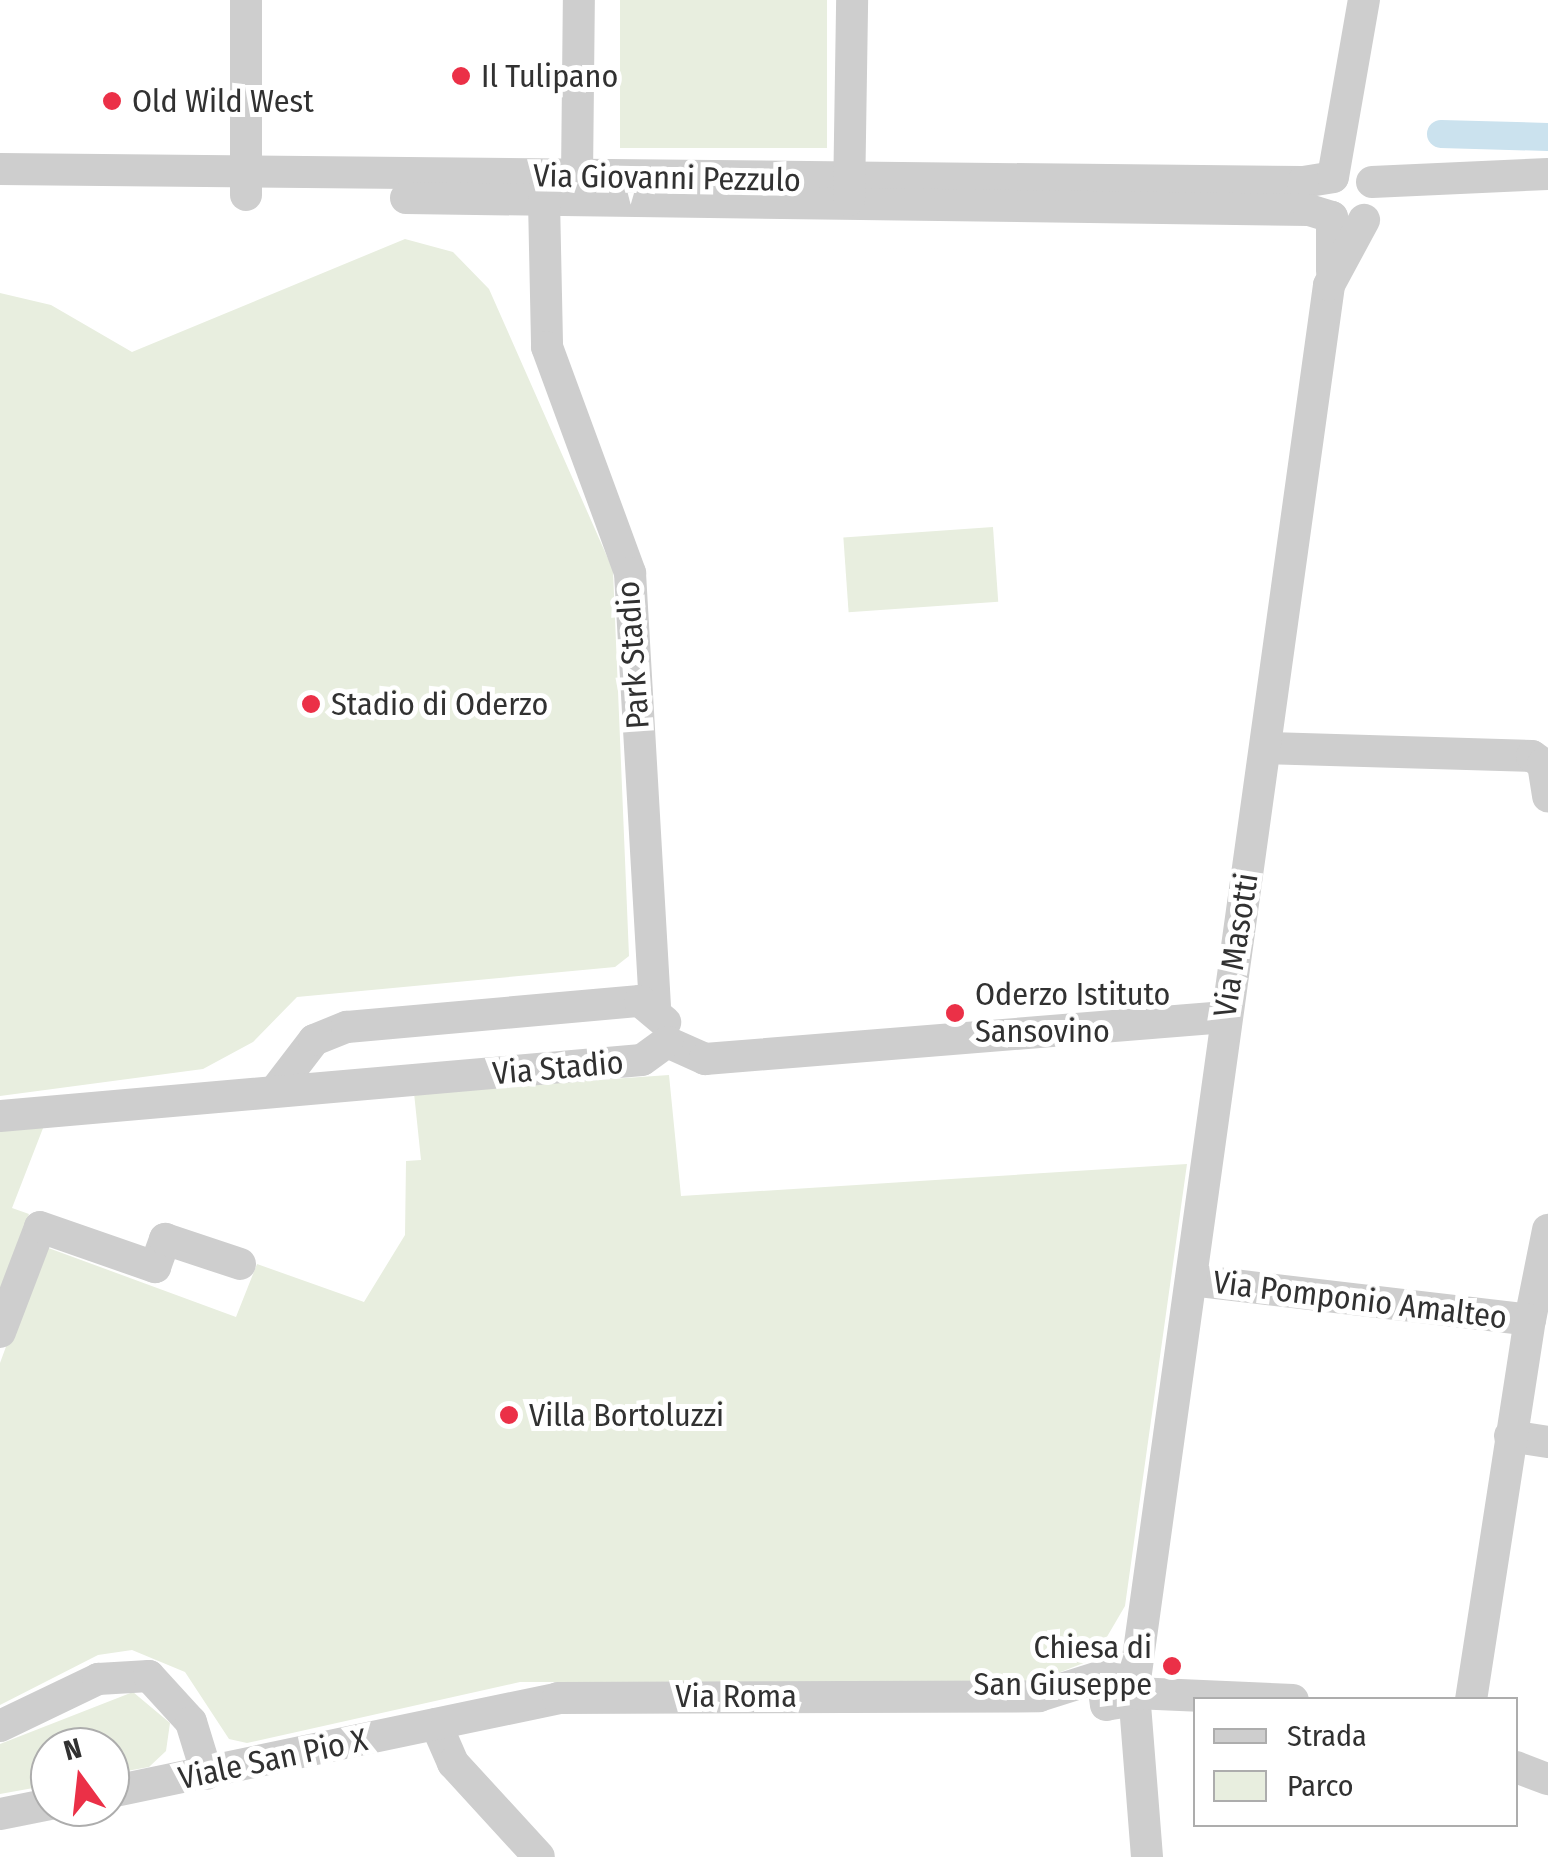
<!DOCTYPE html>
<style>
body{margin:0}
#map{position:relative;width:1548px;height:1857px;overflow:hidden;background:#fff;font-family:"Fira Sans Condensed",sans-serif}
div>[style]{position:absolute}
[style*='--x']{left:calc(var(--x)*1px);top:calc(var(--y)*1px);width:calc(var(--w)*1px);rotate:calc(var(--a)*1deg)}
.green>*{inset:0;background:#e8eedf;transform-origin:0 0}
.canal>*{height:28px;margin:-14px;padding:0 14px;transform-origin:14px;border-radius:14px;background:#cbe2ee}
.minor>*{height:32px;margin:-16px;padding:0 16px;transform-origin:16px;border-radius:16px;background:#cecece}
.dots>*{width:28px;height:28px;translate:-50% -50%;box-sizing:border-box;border:5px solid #fff;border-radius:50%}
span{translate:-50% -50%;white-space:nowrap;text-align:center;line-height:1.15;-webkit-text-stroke:10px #fff;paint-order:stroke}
.poi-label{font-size:32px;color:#313131}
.left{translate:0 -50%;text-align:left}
.right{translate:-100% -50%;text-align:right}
.street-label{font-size:32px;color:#313131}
.legend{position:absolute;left:1193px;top:1697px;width:325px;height:130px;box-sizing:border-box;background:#fff;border:2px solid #adadad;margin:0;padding:12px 18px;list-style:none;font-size:30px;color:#313131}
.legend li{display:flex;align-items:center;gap:20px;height:50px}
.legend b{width:50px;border:2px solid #adadad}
.north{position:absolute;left:30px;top:1727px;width:100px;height:100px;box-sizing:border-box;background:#fff;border:2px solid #adadad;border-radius:50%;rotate:345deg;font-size:28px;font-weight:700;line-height:40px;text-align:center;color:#313131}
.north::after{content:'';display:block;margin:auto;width:35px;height:45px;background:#eb3047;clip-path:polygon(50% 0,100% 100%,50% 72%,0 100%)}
</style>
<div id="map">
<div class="green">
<div style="left:620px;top:0;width:207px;height:148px"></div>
<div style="clip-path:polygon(405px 239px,453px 252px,489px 289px,613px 570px,629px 956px,615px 967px,297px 997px,253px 1042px,203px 1069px,0 1096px,0 293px,51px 305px,132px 352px)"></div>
<div style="left:993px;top:527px;width:75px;height:150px;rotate:86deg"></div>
<div style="clip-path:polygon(669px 1075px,681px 1196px,1187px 1164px,1125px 1606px,1094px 1659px,1035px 1682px,520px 1682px,247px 1743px,229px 1739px,185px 1672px,132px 1650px,98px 1655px,0 1705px,0 1363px,43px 1246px,236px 1317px,257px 1264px,364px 1302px,405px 1235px,406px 1161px,421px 1160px,414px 1093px)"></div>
<div style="clip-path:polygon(45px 1123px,12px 1208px,29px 1214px,0 1293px,0 1127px)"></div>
<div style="clip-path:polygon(133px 1692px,170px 1723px,166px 1751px,149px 1767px,110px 1774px,110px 1747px,50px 1747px,50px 1785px,0 1794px,0 1744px)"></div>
</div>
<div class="canal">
<div style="--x:1441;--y:134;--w:107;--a:1.6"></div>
</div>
<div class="minor">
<div style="--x:0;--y:169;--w:1303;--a:0.57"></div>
<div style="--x:1303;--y:182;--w:30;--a:-9"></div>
<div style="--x:1333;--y:177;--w:180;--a:-80.1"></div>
<div style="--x:577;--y:177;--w:177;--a:-89.4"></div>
<div style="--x:1372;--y:182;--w:176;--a:-2.6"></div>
<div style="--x:246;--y:195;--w:195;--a:-90"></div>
<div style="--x:406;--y:198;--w:903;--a:0.76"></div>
<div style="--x:1309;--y:210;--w:24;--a:17"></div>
<div style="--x:1332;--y:217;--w:54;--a:90"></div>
<div style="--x:544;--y:200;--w:147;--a:88.8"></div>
<div style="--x:547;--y:347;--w:241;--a:69.8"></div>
<div style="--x:630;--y:573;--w:433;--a:86.7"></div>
<div style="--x:849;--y:200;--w:200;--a:-89.1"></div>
<div style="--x:1266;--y:748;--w:266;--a:1.7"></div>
<div style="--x:1532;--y:756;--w:14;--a:36"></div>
<div style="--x:1543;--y:764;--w:33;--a:81"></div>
<div style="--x:667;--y:1042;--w:42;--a:24.1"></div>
<div style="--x:705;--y:1059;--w:522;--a:-4.62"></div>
<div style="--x:275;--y:1091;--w:64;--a:-52.6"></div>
<div style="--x:314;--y:1040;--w:35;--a:-22"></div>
<div style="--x:347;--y:1027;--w:294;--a:-5.1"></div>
<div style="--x:640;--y:1001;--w:33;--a:40"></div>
<div style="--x:0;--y:1116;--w:644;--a:-4.99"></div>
<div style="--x:642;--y:1060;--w:31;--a:-36"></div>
<div style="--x:1191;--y:1280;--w:341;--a:6.7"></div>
<div style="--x:1530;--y:1320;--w:92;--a:-78.7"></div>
<div style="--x:0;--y:1332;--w:112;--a:-69.1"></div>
<div style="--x:40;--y:1227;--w:122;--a:19.2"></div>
<div style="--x:155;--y:1267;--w:30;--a:-70"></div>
<div style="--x:165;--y:1239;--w:79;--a:18.4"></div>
<div style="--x:1510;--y:1436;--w:38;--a:9"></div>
<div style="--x:1134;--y:1687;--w:1415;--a:-82.08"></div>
<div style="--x:1329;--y:285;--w:74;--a:-61.7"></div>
<div style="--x:1471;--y:1700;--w:385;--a:-81.2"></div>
<div style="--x:436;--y:1724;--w:43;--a:66.4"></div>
<div style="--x:453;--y:1763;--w:127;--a:47.5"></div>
<div style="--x:0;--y:1726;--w:109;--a:-25.6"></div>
<div style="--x:98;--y:1679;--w:51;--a:-3.4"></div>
<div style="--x:149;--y:1676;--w:62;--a:47.6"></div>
<div style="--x:191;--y:1722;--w:54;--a:72.9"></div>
<div style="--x:1516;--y:1767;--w:34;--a:21"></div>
<div style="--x:110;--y:1792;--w:458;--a:-11.8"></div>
<div style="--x:558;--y:1698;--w:481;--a:-0.2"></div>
<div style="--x:1039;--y:1696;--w:83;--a:-17.6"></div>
<div style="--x:1118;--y:1671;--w:17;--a:36"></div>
<div style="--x:1132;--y:1681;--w:20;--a:96"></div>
<div style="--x:1130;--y:1701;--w:24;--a:171"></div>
<div style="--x:1106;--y:1705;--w:27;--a:-98"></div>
<div style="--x:0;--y:1814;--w:51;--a:-11.3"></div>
<div style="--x:1147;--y:1857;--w:165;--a:-94.5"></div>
<div style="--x:1134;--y:1693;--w:159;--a:2.5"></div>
</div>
<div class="dots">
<div style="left:461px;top:76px;background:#eb3047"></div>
<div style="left:112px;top:101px;background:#eb3047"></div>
<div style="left:311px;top:704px;background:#eb3047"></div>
<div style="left:955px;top:1013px;background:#eb3047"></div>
<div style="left:509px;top:1415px;background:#eb3047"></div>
<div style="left:1172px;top:1666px;background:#eb3047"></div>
</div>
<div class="poi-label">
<span class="left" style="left:481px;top:76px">Il Tulipano</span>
<span class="left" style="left:132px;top:101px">Old Wild West</span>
<span class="left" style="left:331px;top:704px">Stadio di Oderzo</span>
<span class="left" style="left:975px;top:1013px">Oderzo Istituto<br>Sansovino</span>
<span class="left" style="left:529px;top:1415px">Villa Bortoluzzi</span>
<span class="right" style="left:1152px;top:1666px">Chiesa di<br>San Giuseppe</span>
</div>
<div class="street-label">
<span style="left:667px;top:178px;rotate:1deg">Via Giovanni Pezzulo</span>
<span style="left:633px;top:655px;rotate:-94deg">Park Stadio</span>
<span style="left:1236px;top:945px;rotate:-81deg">Via Masotti</span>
<span style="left:558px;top:1068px;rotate:-5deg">Via Stadio</span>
<span style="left:1360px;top:1300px;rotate:7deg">Via Pomponio Amalteo</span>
<span style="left:736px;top:1696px">Via Roma</span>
<span style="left:273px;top:1759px;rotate:-12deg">Viale San Pio X</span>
</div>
<ul class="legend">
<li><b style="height:12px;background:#cecece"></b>Strada</li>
<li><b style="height:28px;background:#e8eedf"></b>Parco</li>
</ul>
<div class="north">N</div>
</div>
